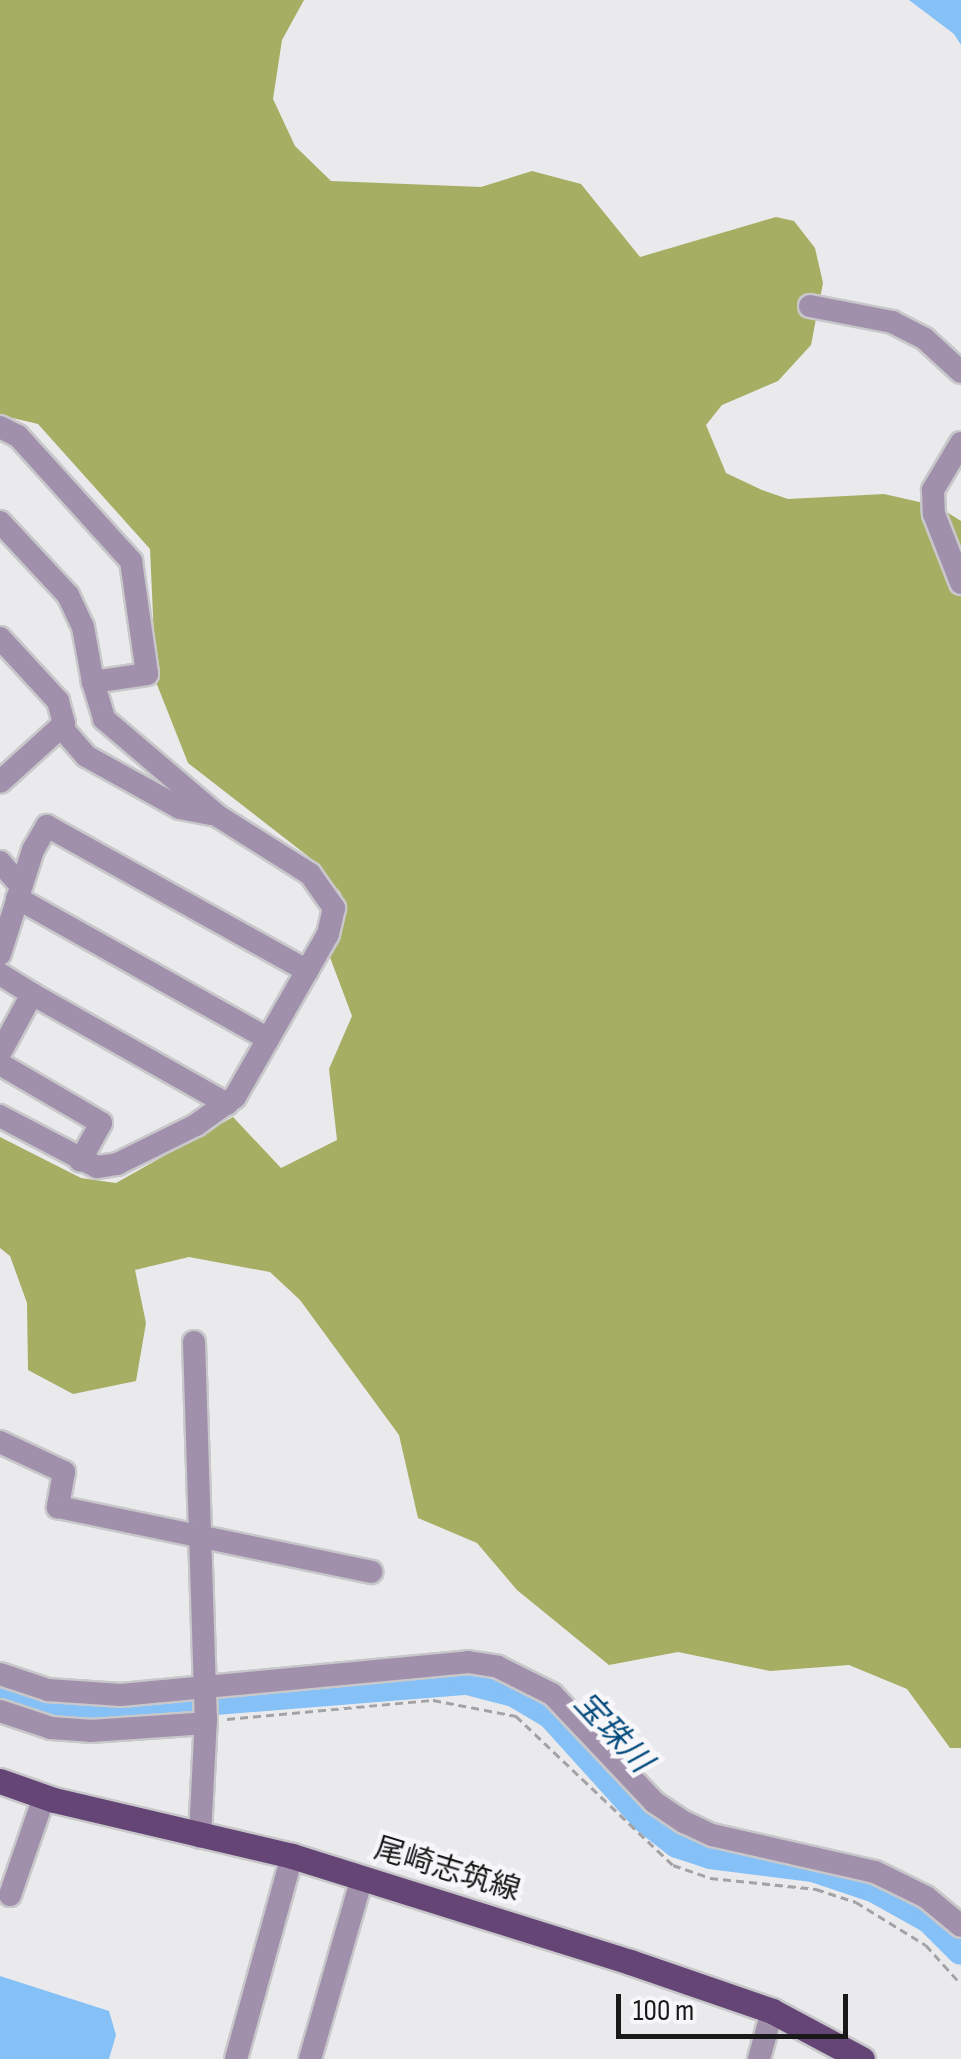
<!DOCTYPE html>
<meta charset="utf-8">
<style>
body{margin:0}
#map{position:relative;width:961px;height:2059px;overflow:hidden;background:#eaeaed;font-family:"Sofia Sans Condensed","Noto Sans JP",sans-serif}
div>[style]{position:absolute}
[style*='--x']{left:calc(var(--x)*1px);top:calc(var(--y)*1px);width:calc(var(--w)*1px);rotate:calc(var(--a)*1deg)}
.forest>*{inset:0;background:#a5ae63}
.water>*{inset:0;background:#85c0f6}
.river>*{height:28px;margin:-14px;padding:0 14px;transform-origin:14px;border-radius:14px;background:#85c0f6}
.path>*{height:2.5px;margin-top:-1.25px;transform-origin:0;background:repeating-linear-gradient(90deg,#a3a3a5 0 8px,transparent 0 13px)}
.roads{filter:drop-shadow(2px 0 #c8c8cb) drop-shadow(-2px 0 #c8c8cb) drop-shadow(0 2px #c8c8cb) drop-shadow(0 -2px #c8c8cb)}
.minor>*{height:22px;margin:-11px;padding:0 11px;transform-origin:11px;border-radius:11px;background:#a190ac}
.major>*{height:25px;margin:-12.5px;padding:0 12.5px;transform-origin:12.5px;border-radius:12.5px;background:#644576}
span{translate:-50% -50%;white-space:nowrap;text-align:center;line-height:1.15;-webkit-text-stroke:9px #f7f7fa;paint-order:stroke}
.street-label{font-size:30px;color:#181819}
.water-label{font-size:32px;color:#054b7c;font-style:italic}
.scale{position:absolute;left:616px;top:1994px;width:232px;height:45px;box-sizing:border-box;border:5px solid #181819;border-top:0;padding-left:12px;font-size:30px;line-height:35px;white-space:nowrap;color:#181819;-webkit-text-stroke:8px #f7f7fa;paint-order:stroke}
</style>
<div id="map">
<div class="forest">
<div style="clip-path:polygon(0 0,304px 0,282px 40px,273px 99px,295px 146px,331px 181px,481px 187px,532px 171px,581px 184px,640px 257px,776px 217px,794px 221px,815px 248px,823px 283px,811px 345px,778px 381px,722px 405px,706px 425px,726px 473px,762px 490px,788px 499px,884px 494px,937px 506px,961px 521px,961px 1748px,950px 1748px,907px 1689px,849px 1665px,770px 1671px,678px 1652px,609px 1665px,517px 1590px,477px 1543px,418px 1518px,399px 1435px,300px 1300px,270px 1272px,189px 1257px,135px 1270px,146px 1323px,136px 1381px,73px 1394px,28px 1370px,27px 1303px,10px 1256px,0 1248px,0 1137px,81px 1178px,116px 1183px,233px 1117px,281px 1168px,337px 1140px,329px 1069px,352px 1016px,328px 952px,342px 925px,341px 893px,309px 857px,188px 763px,156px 682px,150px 549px,38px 424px,0 415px)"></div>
</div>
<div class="water">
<div style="clip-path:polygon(909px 0,961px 0,961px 45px,954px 34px)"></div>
<div style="clip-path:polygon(0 1976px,109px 2011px,116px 2035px,109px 2059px,0 2059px)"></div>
</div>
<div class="river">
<div style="--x:0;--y:1693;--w:50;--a:18.8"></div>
<div style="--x:47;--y:1709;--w:44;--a:2.6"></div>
<div style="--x:91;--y:1711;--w:377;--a:-4.6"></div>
<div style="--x:467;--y:1681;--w:49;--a:14.3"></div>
<div style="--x:514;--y:1693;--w:43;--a:30.7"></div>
<div style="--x:551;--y:1715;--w:140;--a:47.9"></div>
<div style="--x:645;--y:1819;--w:41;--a:38"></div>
<div style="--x:677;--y:1844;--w:35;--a:18"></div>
<div style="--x:710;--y:1855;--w:104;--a:7.2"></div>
<div style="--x:813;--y:1868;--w:65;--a:18.7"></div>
<div style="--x:875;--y:1889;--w:62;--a:29.1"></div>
<div style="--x:929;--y:1919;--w:45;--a:45"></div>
</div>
<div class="path">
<div style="--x:227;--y:1719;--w:207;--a:-5.3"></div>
<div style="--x:433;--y:1700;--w:85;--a:10.9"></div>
<div style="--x:516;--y:1716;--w:216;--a:43.5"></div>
<div style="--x:673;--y:1865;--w:39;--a:19"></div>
<div style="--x:710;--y:1878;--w:107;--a:5.9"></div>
<div style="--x:816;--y:1889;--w:42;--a:18"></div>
<div style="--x:856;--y:1902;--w:82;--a:31.6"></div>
<div style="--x:926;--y:1945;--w:52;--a:48.1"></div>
</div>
<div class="roads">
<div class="minor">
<div style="--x:810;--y:306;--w:84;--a:11"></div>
<div style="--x:892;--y:322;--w:37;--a:27"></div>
<div style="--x:925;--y:339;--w:49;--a:42.5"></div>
<div style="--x:0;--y:427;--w:20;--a:27"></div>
<div style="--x:18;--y:436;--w:169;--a:47.9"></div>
<div style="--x:131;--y:561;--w:114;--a:81.9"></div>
<div style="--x:147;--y:674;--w:55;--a:171.6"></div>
<div style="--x:93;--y:682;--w:39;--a:73"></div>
<div style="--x:104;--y:719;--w:150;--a:40.4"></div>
<div style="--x:218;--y:816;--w:109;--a:32.2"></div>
<div style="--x:310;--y:874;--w:42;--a:54.8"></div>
<div style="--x:334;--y:908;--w:27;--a:103"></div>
<div style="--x:328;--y:934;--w:188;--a:119.7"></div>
<div style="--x:235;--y:1097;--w:48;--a:144.3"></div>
<div style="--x:196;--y:1125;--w:88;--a:153.7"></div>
<div style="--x:117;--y:1164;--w:20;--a:171"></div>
<div style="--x:97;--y:1167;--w:110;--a:-152.3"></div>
<div style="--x:961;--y:443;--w:55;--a:120.8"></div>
<div style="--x:933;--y:490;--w:24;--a:88"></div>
<div style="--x:934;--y:514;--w:74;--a:68.6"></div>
<div style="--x:0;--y:522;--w:100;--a:47"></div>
<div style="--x:68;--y:595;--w:35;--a:65"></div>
<div style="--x:83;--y:627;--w:56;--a:79.7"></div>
<div style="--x:0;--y:638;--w:86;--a:47.4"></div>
<div style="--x:58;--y:701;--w:24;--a:75"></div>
<div style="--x:64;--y:724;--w:86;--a:137.8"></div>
<div style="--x:61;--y:727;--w:38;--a:49"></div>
<div style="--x:86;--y:756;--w:107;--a:29"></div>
<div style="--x:180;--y:808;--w:31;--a:11"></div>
<div style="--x:0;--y:862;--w:32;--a:49"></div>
<div style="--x:17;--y:898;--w:288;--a:29.3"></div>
<div style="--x:0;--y:954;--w:109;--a:-72.4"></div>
<div style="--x:33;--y:850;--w:28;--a:-60"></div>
<div style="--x:47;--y:826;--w:298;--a:29.1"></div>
<div style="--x:0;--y:974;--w:38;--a:32"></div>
<div style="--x:32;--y:994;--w:67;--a:118.5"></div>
<div style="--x:32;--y:994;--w:224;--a:29.4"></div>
<div style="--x:0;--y:1064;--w:117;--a:30.3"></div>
<div style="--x:101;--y:1123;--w:43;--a:118.9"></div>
<div style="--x:194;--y:1342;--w:375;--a:88.2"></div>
<div style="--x:206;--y:1717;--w:120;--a:92.9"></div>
<div style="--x:0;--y:1442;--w:71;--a:25.1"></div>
<div style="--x:64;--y:1472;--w:36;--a:100"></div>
<div style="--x:58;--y:1507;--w:320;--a:11.7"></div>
<div style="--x:0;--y:1674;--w:51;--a:18.4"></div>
<div style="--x:48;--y:1690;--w:73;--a:3.9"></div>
<div style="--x:121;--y:1695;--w:349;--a:-5.4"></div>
<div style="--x:468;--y:1662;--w:30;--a:9"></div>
<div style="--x:498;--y:1667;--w:60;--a:26.6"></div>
<div style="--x:552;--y:1694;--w:149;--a:46.6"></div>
<div style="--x:654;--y:1802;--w:36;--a:34"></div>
<div style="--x:684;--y:1822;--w:31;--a:25"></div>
<div style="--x:712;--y:1835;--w:167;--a:12.8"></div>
<div style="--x:875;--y:1872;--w:57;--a:26.1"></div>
<div style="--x:926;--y:1897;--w:45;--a:39.6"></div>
<div style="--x:0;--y:1711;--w:54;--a:18.4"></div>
<div style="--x:51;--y:1728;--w:39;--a:4"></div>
<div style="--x:90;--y:1731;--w:116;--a:-3.9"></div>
<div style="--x:10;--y:1895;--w:104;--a:-70.9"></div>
<div style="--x:236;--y:2059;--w:211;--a:-74.6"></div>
<div style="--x:310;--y:2059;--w:188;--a:-74"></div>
<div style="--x:759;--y:2059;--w:50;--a:-74.8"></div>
</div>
<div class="major">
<div style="--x:0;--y:1781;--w:57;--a:19.4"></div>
<div style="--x:54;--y:1800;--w:244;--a:13.2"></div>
<div style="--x:292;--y:1856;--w:354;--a:17.4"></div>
<div style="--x:630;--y:1962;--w:150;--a:19"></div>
<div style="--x:772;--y:2011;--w:102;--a:28.1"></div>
</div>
</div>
<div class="street-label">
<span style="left:447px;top:1870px;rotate:17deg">尾崎志筑線</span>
</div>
<div class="water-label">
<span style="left:612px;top:1733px;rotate:47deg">宝珠川</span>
</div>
<div class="scale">100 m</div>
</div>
